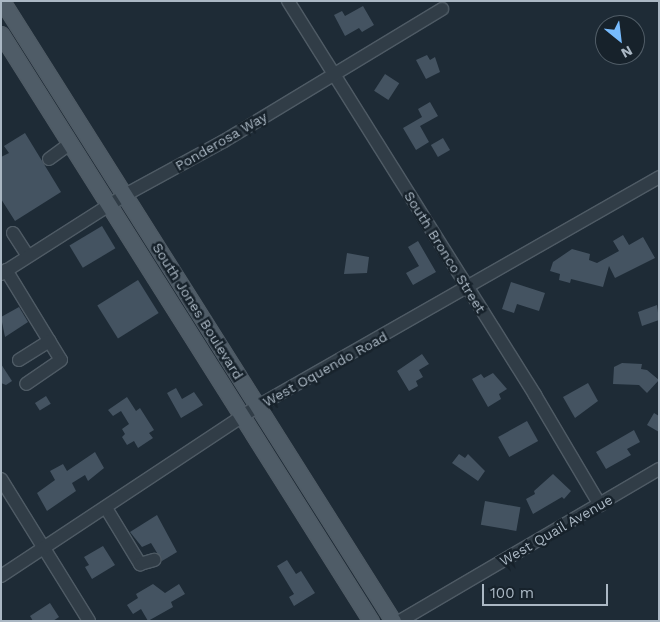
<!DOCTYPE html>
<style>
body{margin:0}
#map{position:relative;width:660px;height:622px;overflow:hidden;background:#1e2b36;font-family:"Work Sans",sans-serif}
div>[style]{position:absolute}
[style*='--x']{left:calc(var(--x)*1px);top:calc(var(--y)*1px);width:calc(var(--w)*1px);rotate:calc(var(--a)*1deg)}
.building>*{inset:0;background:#445361;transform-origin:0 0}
.roads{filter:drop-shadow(1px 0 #4f5b65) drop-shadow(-1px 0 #4f5b65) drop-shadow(0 1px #4f5b65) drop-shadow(0 -1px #4f5b65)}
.minor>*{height:12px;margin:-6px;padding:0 6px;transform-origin:6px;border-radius:6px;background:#313d47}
.major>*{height:15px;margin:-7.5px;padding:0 7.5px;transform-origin:7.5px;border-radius:7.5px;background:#4f5c67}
span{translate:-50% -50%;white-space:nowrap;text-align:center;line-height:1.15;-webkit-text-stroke:5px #17222b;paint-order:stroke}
.street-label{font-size:14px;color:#abb8c4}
.frame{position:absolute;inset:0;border:2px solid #abb8c4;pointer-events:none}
.north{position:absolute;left:595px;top:15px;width:50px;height:50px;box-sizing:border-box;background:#17222b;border:1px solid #525e68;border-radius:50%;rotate:151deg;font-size:14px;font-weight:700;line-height:20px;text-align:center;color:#abb8c4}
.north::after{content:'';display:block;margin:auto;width:18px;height:22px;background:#77bbfd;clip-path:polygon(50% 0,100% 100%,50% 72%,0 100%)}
.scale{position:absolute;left:482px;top:584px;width:126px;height:22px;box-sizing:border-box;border:2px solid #abb8c4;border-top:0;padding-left:6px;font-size:15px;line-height:18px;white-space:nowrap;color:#abb8c4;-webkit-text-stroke:4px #17222b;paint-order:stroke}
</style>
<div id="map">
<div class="building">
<div style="clip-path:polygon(363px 6px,374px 25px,362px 32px,359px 28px,345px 36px,334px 15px,342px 11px,345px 16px)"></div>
<div style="clip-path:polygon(427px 55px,430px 60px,435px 57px,440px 72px,426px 79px,416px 60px)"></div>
<div style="left:385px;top:74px;width:17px;height:20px;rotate:33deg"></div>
<div style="clip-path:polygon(430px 102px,438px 116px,420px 126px,429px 142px,416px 150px,403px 128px,422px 117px,418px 109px)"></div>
<div style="clip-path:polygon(25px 133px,61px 192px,15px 221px,1px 199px,1px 157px,9px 153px,4px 146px)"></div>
<div style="left:443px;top:138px;width:14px;height:14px;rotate:60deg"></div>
<div style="left:102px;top:226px;width:26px;height:38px;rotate:59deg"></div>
<div style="clip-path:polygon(623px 235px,629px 245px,643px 237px,655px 258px,615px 278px,609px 266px,603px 287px,571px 279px,570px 283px,559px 280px,560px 274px,550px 271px,553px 262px,572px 249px,590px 254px,589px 260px,597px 263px,619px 251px,613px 241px)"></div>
<div style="clip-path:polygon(418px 241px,436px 272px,413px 285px,406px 273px,419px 266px,408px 247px)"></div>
<div style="clip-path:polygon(347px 253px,369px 257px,367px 273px,344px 274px)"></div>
<div style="left:138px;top:280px;width:39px;height:48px;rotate:58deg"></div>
<div style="clip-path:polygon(511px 282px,545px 293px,539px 311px,517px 304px,514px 313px,502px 309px)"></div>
<div style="clip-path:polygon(657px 305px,659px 320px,642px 326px,638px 312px)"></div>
<div style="clip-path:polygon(19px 307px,28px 322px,5px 337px,1px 317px)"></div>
<div style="clip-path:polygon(422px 354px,429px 364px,419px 370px,423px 377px,416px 381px,418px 386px,409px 391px,397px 371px)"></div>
<div style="clip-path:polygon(622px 363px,642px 364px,641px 369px,647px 370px,659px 380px,647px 393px,639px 385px,613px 384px,614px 367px)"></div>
<div style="clip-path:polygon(1px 364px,12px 381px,6px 385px,1px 383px)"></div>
<div style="clip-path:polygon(493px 373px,507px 389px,499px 394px,501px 399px,488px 407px,472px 379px,481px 374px,484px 378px)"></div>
<div style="clip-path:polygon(588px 383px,598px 401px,575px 418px,563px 397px)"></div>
<div style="clip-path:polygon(176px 388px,182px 399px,194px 392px,203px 405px,181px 418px,167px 393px)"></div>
<div style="left:46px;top:396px;width:9px;height:13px;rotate:58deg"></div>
<div style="clip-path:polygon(127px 397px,136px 411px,140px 408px,154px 430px,149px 433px,153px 438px,138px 448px,134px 441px,127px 445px,122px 437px,125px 434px,122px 429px,129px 424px,121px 411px,113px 416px,108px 410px)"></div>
<div style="clip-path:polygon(654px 413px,659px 416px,659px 432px,647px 425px)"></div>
<div style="left:527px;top:421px;width:23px;height:33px;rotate:61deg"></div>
<div style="clip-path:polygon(634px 430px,640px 442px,627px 449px,631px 455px,606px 469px,596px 452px)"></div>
<div style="clip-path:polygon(95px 452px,104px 468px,88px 481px,85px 475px,72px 483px,76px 491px,47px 511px,37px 493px,55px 480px,50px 471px,63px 464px,67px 471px)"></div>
<div style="clip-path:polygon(459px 454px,465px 458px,468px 454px,485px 471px,478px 481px,452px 463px)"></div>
<div style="clip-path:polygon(553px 474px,571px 491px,564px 499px,562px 497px,533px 514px,526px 499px,535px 494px,534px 491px)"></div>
<div style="left:485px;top:501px;width:36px;height:24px;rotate:10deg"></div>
<div style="clip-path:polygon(157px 515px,177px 552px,162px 561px,151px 543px,142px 547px,130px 532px)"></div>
<div style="clip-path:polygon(103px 546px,115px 565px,92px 579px,85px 567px,89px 565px,84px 557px)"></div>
<div style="clip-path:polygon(287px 560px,296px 574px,301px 571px,315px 593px,294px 606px,289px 597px,294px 594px,277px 566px)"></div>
<div style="clip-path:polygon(153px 584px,165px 593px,179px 584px,185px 594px,171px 602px,173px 607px,148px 621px,141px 609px,133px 614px,127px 605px,138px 598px,136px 594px)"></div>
<div style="clip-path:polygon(50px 603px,59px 617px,53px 621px,33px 621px,30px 616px)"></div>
</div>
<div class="roads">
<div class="minor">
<div style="--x:288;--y:1;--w:465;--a:57.9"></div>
<div style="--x:535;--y:395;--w:128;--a:59.4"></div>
<div style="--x:49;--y:159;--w:26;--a:-36"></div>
<div style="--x:13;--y:233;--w:27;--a:57"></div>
<div style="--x:6;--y:270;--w:105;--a:58.6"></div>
<div style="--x:61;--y:360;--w:42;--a:145.6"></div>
<div style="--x:1;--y:274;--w:147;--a:-32.5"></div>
<div style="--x:125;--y:195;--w:113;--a:-28.6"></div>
<div style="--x:224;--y:141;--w:255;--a:-31.2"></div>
<div style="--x:19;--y:360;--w:36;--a:-32"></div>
<div style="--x:1;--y:479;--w:167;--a:58.2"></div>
<div style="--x:106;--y:508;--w:66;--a:58.7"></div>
<div style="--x:140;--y:564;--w:15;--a:-16"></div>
<div style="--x:1;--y:576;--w:308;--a:-33.5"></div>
<div style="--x:258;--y:406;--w:462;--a:-29.7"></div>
<div style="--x:400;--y:621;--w:300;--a:-30.4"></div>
</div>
<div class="major">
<div style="--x:2;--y:1;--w:733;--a:57.76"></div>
<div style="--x:1;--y:34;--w:694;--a:57.78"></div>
</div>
</div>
<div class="street-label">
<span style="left:221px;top:141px;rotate:-30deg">Ponderosa Way</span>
<span style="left:445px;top:252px;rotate:58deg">South Bronco Street</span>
<span style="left:198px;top:311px;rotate:58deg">South Jones Boulevard</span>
<span style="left:325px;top:369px;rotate:-29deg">West Oquendo Road</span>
<span style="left:556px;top:530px;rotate:-30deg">West Quail Avenue</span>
</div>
<div class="frame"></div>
<div class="north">N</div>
<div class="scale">100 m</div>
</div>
